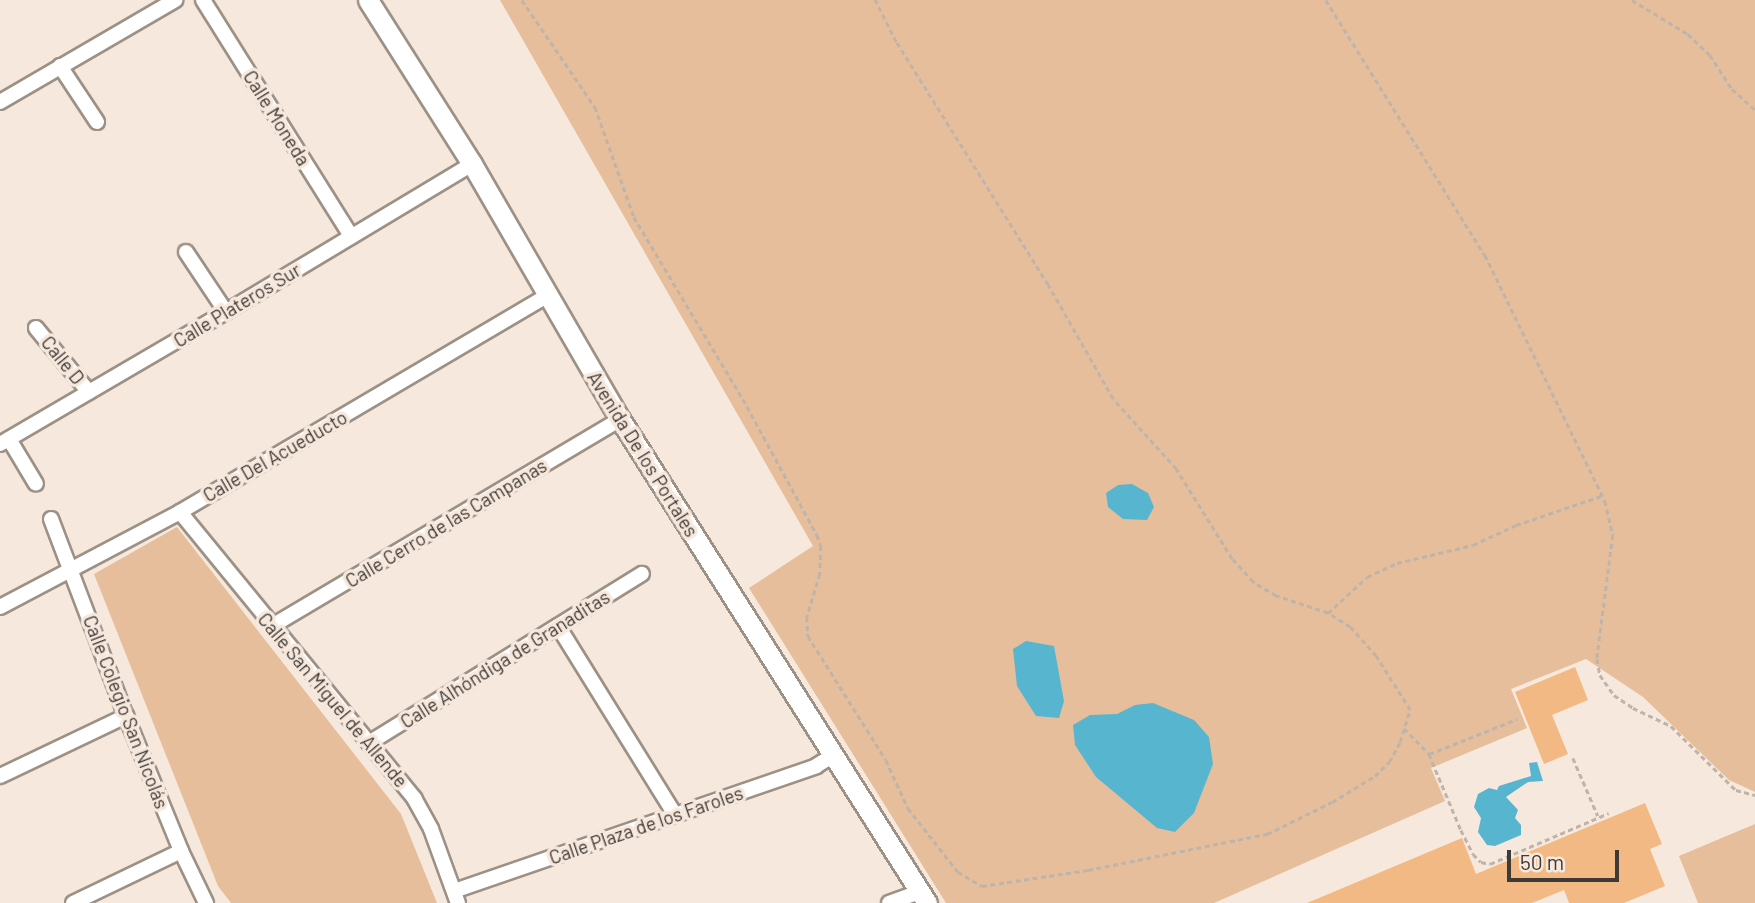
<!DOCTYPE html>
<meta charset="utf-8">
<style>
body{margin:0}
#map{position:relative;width:1755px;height:903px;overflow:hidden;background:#f6e8dc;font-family:Barlow,sans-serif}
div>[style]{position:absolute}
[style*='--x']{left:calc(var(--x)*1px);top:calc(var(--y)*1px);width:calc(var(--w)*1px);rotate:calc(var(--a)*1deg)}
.green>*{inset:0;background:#e6be9b}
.water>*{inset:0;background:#58b5d0}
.building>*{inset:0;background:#f3b984}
.path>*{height:2.5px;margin-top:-1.25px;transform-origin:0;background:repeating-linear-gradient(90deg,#bfb4aa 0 5px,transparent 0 8.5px)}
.roads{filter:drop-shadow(2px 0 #9d9085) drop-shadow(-2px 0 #9d9085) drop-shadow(0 2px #9d9085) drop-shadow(0 -2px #9d9085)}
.minor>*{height:14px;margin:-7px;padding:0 7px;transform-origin:7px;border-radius:7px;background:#fff}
.tertiary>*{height:19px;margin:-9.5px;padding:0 9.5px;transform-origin:9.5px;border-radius:9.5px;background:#fff}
span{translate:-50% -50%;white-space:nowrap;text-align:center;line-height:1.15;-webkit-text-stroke:7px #f6e8dc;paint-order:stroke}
.street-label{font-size:19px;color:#3f3a35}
.scale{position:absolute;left:1507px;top:850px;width:112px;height:32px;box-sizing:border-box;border:4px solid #3f3a35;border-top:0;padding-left:9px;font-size:21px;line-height:24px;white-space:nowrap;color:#3f3a35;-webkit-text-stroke:5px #f6e8dc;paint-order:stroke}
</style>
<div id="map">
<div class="green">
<div style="clip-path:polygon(500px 0,1755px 0,1755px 792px,1729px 780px,1643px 697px,1586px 659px,1511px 689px,1527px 728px,1431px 768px,1445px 801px,1214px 903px,946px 903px,749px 588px,813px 546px)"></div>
<div style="clip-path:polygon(177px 527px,401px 814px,437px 903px,231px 903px,218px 886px,94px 574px)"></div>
<div style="clip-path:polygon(1755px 824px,1755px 903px,1698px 903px,1679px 856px)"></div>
</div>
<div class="water">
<div style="clip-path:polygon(1132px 484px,1148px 493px,1154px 507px,1147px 520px,1123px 519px,1108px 507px,1106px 493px,1118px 485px)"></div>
<div style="clip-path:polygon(1026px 641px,1054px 646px,1064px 701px,1059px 718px,1036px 716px,1017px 686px,1013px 649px)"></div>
<div style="clip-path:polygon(1153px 703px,1194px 720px,1209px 737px,1213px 764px,1194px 813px,1175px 832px,1157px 828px,1096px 777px,1075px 745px,1073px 725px,1090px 715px,1117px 714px,1135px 705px)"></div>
<div style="clip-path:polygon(1537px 762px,1543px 781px,1528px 782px,1506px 797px,1518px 810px,1515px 818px,1521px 825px,1521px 835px,1495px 846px,1487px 845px,1478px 832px,1481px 818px,1474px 807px,1478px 794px,1489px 788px,1497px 790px,1499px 786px,1531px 776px,1529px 763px)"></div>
</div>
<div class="building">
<div style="clip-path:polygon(1575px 667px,1588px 700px,1552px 715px,1568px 754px,1544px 764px,1515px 692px)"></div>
<div style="clip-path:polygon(1645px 803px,1662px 844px,1650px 849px,1665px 886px,1624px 903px,1569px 903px,1564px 890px,1532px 903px,1307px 903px,1462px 838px,1476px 874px)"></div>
</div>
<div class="path">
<div style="--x:522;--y:0;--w:130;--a:55.7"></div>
<div style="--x:595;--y:107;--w:117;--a:70.5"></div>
<div style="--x:634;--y:217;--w:212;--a:59.1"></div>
<div style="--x:743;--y:399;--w:155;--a:61.4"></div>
<div style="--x:817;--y:535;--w:12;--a:70"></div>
<div style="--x:821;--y:546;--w:28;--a:92"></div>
<div style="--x:820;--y:574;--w:45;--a:106.8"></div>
<div style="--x:807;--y:617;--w:19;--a:87"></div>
<div style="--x:808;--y:636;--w:146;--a:57.8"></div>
<div style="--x:886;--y:760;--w:53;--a:65.4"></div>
<div style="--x:908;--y:808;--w:81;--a:52"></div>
<div style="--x:958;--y:872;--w:28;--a:30"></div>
<div style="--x:982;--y:886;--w:107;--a:-8.6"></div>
<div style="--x:1088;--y:870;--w:183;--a:-11.4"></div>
<div style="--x:1267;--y:834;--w:72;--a:-26.2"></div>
<div style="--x:1332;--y:802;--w:50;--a:-31.2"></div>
<div style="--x:1375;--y:776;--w:20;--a:-45"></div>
<div style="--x:1389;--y:762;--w:23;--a:-61"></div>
<div style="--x:1400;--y:742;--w:34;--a:-73"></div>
<div style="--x:1410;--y:710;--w:64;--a:-122.2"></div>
<div style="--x:1376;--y:656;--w:39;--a:-132"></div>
<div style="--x:1350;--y:627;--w:26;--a:-148"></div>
<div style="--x:1328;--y:613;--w:55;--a:-161.9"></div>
<div style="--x:1276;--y:596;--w:27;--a:-149"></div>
<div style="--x:1253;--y:582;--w:31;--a:-132"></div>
<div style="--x:1232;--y:559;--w:106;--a:-121.9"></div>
<div style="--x:1176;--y:469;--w:94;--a:-132"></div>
<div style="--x:1113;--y:399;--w:131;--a:-119.7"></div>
<div style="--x:1048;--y:285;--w:287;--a:-122"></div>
<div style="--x:896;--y:42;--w:47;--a:-116.6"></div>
<div style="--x:1326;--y:0;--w:301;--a:58.1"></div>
<div style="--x:1485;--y:255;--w:274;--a:64"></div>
<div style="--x:1605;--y:501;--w:35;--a:77"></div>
<div style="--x:1613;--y:535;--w:125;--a:97.4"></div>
<div style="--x:1597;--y:659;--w:16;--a:79"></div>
<div style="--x:1600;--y:675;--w:24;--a:55"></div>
<div style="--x:1614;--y:695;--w:23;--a:34"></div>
<div style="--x:1633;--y:708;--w:42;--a:25.3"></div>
<div style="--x:1671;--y:726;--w:91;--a:44.6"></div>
<div style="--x:1736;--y:790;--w:20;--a:15"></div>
<div style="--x:1632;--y:0;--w:66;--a:31.3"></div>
<div style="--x:1688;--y:34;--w:30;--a:44"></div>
<div style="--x:1710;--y:55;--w:40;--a:57.1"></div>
<div style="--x:1732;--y:89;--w:31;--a:42"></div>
<div style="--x:1328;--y:613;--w:53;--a:-42.7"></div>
<div style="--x:1367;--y:577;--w:33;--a:-25"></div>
<div style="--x:1397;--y:563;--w:78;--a:-13.3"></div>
<div style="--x:1473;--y:545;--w:47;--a:-24.9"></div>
<div style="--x:1516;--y:525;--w:90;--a:-18.8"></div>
<div style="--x:1404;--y:728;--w:36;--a:46"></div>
<div style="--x:1429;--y:754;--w:82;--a:67.2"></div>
<div style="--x:1461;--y:830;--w:27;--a:63"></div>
<div style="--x:1473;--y:854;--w:11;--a:45"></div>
<div style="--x:1481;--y:862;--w:9;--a:13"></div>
<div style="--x:1490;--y:864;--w:129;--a:-23.2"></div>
<div style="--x:1429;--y:754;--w:95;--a:-21.7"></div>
<div style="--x:1573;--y:758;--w:63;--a:66.7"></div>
</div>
<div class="roads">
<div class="minor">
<div style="--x:203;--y:0;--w:279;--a:57.9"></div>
<div style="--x:60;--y:66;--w:67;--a:56.5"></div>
<div style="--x:0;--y:102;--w:203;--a:-30.2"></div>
<div style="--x:186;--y:252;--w:72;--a:56.3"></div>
<div style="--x:36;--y:328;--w:83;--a:50.4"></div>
<div style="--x:9;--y:439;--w:52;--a:59"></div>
<div style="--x:0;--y:444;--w:262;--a:-30.3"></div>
<div style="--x:226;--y:312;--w:287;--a:-31"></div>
<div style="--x:180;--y:512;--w:370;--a:50.7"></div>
<div style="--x:414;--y:798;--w:35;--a:61"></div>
<div style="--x:431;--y:829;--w:79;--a:70"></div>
<div style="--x:51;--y:519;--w:211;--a:69.2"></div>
<div style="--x:126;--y:716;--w:146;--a:67.8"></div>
<div style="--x:181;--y:851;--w:58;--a:64.3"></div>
<div style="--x:0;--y:607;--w:204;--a:-27.8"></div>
<div style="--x:180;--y:512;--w:425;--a:-30.5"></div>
<div style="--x:272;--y:626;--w:405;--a:-30.7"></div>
<div style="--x:558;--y:626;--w:222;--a:58.2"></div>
<div style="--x:369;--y:743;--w:321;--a:-31.8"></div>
<div style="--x:0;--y:776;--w:140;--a:-25.5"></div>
<div style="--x:454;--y:891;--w:383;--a:-19"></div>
<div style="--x:816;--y:766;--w:22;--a:-32"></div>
<div style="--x:73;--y:903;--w:120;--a:-25.7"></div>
<div style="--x:889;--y:903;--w:33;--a:-20"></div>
</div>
<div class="tertiary">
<div style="--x:368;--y:0;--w:194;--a:57.6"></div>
<div style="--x:472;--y:164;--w:295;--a:59.9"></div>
<div style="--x:620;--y:419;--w:573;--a:57.61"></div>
</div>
</div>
<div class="street-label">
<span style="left:277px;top:118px;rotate:58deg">Calle Moneda</span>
<span style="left:237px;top:305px;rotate:-31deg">Calle Plateros Sur</span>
<span style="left:63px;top:360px;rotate:51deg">Calle D</span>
<span style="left:643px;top:454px;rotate:58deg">Avenida De los Portales</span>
<span style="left:275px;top:456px;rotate:-30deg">Calle Del Acueducto</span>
<span style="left:446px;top:523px;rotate:-31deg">Calle Cerro de las Campanas</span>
<span style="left:505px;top:659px;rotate:-32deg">Calle Alhóndiga de Granaditas</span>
<span style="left:333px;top:700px;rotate:50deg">Calle San Miguel de Allende</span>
<span style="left:126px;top:712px;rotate:69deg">Calle Colegio San Nicolás</span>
<span style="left:646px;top:825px;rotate:-19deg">Calle Plaza de los Faroles</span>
</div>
<div class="scale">50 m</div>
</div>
